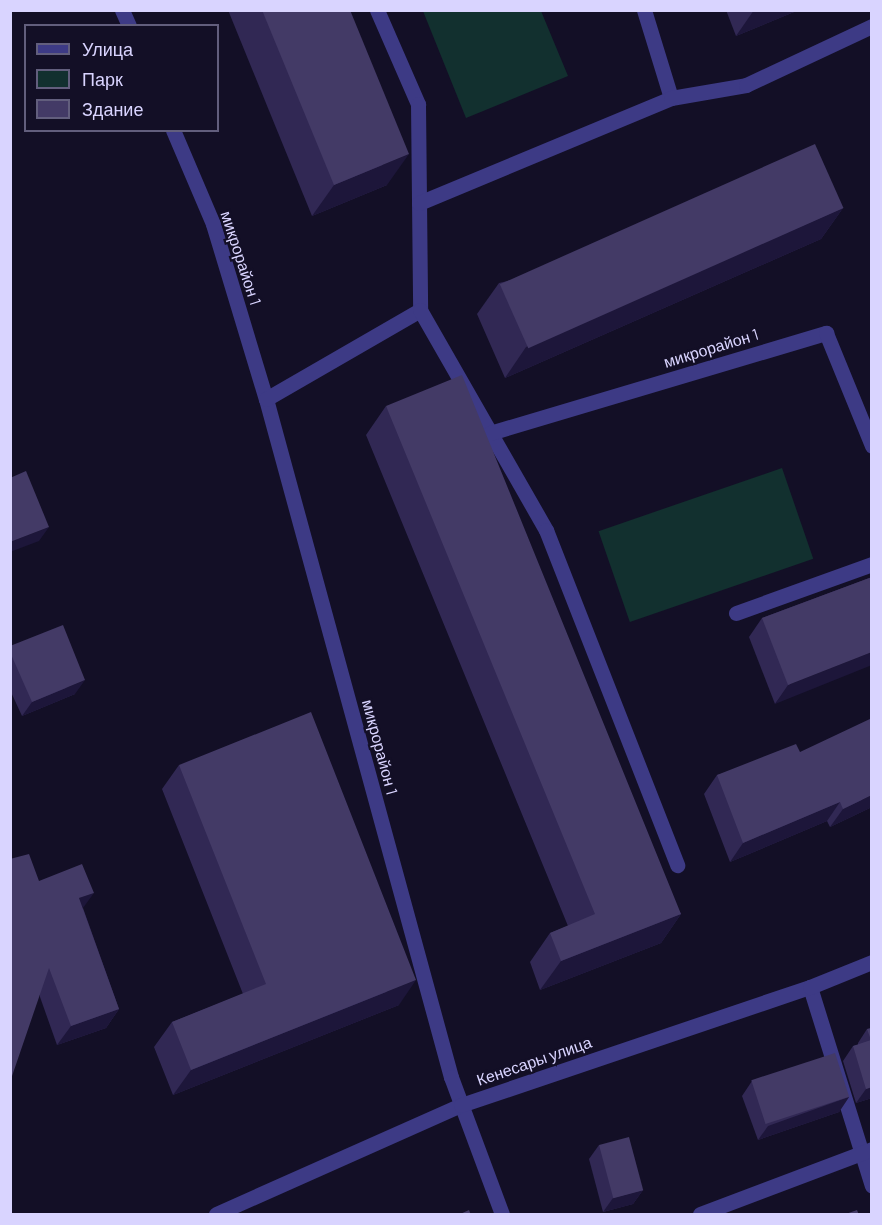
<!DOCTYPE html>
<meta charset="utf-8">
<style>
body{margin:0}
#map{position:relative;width:882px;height:1225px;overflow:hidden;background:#130f26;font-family:Barlow,sans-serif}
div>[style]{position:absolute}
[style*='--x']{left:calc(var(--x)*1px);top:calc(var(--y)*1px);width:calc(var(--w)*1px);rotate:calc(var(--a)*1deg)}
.green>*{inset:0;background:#12302f;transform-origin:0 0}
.service>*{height:15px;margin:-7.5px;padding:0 7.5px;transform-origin:7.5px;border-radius:7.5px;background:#3d3a85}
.minor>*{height:15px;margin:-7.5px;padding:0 7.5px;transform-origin:7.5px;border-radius:7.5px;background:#3d3a85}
.wall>*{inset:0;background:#312854}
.shaded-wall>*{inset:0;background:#1d163a}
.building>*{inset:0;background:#433a66;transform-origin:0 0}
span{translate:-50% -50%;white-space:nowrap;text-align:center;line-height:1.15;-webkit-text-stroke:4.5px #130f26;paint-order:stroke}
.street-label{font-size:16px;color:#d9d4ff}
.frame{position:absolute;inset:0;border:12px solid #d9d4ff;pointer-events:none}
.legend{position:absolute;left:24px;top:24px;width:195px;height:108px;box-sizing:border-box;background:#130f26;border:2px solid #625e7d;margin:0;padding:8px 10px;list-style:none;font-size:18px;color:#d9d4ff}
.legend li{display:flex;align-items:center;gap:12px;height:30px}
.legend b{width:30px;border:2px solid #625e7d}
</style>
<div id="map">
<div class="green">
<div style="clip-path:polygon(423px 11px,541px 11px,568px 76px,466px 118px)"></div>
<div style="left:782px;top:468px;width:96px;height:194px;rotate:71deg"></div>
</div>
<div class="service">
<div style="--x:810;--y:987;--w:208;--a:72.7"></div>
<div style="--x:700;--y:1214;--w:184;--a:-20.7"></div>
</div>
<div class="minor">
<div style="--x:122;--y:10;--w:17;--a:66"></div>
<div style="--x:377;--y:10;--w:103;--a:66.4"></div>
<div style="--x:418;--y:104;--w:206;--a:89.4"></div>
<div style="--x:644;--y:10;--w:92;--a:72.9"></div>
<div style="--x:173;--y:130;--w:102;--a:66.9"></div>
<div style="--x:213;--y:224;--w:183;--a:73.2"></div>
<div style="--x:266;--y:399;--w:703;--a:74.74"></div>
<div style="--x:451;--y:1077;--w:146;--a:69.6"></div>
<div style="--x:419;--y:203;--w:273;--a:-22.6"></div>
<div style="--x:671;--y:98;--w:76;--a:-9.8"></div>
<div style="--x:746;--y:85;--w:139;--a:-25.1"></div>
<div style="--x:266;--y:399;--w:178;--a:-30"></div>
<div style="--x:420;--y:310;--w:254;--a:60.2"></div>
<div style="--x:546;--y:530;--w:360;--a:68.6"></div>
<div style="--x:490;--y:433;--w:351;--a:-16.6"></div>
<div style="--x:826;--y:333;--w:122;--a:67.8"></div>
<div style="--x:736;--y:613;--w:145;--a:-19.8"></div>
<div style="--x:216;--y:1214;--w:268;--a:-24"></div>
<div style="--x:461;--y:1105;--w:368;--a:-18.7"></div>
<div style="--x:810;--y:987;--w:67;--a:-22"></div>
</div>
<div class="wall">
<div style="clip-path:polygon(228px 10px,350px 10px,387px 185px,312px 216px)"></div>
<div style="clip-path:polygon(726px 10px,796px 10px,794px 12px,736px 36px)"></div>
<div style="clip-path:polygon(843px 208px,821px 239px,505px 378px,477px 314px,499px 283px)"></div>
<div style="clip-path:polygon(386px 406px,681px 914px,661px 943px,540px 990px,530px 962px,550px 933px,568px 926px,366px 435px)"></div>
<div style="clip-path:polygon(872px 577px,775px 704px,749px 637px,762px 618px)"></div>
<div style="clip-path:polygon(10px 646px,75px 694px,22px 716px,10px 690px)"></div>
<div style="clip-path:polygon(800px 752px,872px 807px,830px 827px,827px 821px,730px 862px,704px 794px,717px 775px)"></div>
<div style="clip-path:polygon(179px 765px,399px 1005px,173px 1095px,154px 1047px,172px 1022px,243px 994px,162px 789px)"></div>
<div style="clip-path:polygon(39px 881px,83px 908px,119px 1009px,106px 1028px,57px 1045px,40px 997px)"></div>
<div style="clip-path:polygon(872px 1028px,872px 1098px,856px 1103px,843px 1061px,853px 1046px,858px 1045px,858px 1043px,867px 1029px)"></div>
<div style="clip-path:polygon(752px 1081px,849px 1097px,839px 1112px,758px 1140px,742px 1096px)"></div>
<div style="clip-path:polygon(599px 1145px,643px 1190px,633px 1204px,603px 1212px,589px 1159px)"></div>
</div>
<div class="shaded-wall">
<div style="clip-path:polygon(754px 10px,796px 10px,794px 12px,736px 36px)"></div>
<div style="clip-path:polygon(409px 154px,387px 185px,312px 216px,334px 185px)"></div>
<div style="clip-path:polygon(843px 208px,821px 239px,505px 378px,526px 347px)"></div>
<div style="clip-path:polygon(49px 527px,39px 541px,10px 552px,10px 542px)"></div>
<div style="clip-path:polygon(872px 652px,872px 665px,775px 704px,788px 685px)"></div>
<div style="clip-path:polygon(85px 680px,75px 694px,22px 716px,32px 702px)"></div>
<div style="clip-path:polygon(872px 795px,872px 807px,830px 827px,843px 809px)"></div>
<div style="clip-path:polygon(840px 802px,827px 821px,730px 862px,743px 843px)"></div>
<div style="clip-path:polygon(94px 893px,80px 912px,79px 898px)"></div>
<div style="clip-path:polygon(681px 914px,661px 943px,540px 990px,561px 961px)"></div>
<div style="clip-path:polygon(416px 980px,399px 1005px,173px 1095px,191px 1070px)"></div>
<div style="clip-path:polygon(119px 1009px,106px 1028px,57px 1045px,71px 1026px)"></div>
<div style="clip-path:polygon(872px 1087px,872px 1098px,856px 1103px,866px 1089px)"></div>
<div style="clip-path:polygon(849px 1097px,839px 1112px,758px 1140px,768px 1126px)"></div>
<div style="clip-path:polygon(643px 1190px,633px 1204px,603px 1212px,613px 1198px)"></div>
</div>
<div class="building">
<div style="clip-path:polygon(262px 10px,350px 10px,409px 154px,334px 185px)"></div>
<div style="left:815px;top:144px;width:70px;height:345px;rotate:66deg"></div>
<div style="clip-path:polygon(462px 375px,681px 914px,561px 961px,550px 933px,595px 914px,386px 406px)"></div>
<div style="clip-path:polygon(26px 471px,49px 527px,10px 542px,10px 478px)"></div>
<div style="clip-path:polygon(872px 577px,872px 652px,788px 685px,762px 618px)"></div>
<div style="clip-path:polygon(63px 625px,85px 680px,32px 702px,10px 652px,10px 646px)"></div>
<div style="clip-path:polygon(311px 712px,416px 980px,191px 1070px,172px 1022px,266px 984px,179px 765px)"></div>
<div style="clip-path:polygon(872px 718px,872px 795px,843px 809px,840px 802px,743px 843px,717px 775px,796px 744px,800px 752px)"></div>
<div style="clip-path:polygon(29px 854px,39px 881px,82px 864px,94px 893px,79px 898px,119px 1009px,71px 1026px,49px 968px,10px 1082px,10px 859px)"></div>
<div style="clip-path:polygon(872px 1028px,872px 1087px,866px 1089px,853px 1046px,871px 1040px,867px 1029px)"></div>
<div style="left:835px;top:1053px;width:46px;height:88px;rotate:72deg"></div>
<div style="left:629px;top:1137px;width:55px;height:31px;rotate:75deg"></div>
<div style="clip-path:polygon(469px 1210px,471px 1215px,458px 1215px)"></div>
<div style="clip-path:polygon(857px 1210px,859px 1215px,843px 1215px)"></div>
</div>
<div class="street-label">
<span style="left:241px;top:258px;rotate:72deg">микрорайон 1</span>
<span style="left:711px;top:348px;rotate:-17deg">микрорайон 1</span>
<span style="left:380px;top:747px;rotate:75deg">микрорайон 1</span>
<span style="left:534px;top:1061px;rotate:-19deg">Кенесары улица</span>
</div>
<div class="frame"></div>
<ul class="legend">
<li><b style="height:8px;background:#3d3a85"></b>Улица</li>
<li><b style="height:16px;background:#12302f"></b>Парк</li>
<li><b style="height:16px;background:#433a66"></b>Здание</li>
</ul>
</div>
